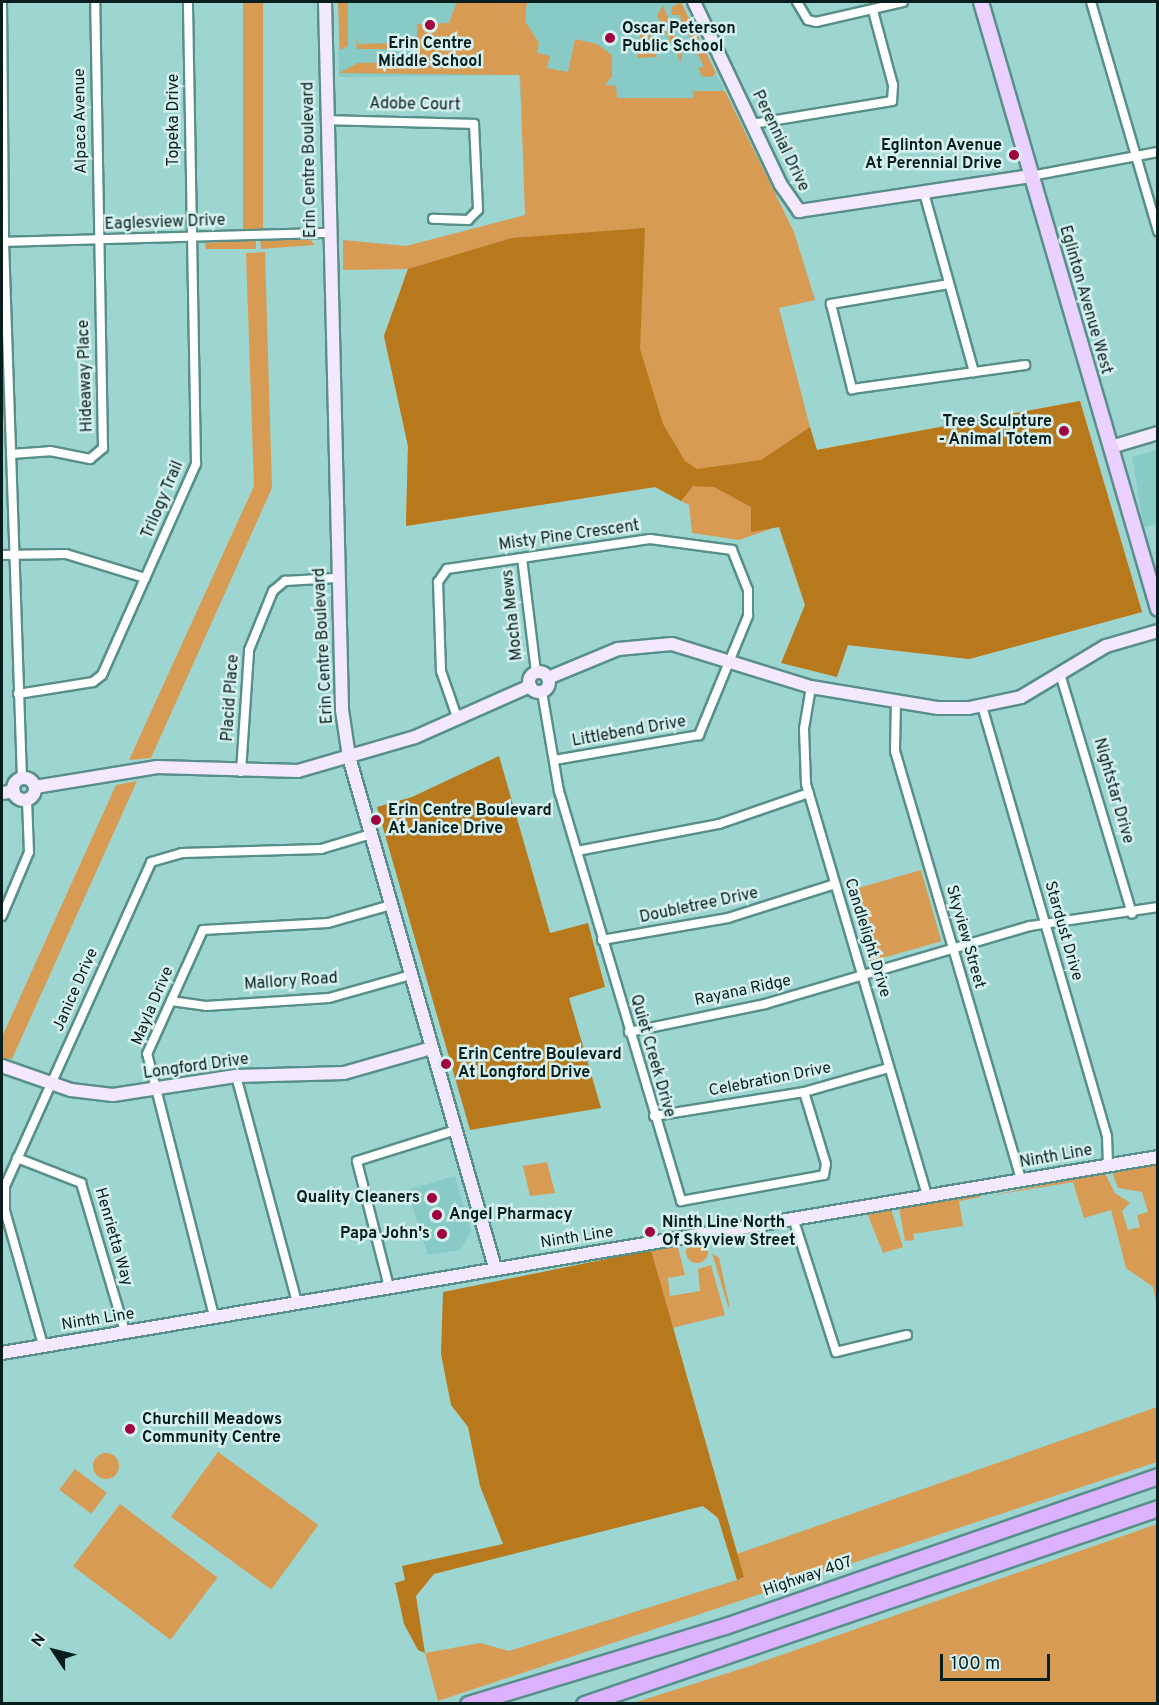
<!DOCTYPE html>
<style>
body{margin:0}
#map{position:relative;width:1159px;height:1705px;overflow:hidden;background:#9dd6d1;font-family:Overpass,sans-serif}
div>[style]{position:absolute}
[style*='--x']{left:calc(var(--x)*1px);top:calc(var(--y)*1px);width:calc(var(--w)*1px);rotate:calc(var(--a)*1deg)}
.built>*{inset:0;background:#88cac5}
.green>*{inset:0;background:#d89b53;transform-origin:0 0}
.round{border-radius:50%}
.forest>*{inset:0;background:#b8781c}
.roads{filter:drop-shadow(2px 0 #588f8a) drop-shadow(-2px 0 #588f8a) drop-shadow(0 2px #588f8a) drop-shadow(0 -2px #588f8a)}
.street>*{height:8px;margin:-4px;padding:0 4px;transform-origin:4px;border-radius:4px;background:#fff}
.secondary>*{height:12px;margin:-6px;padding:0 6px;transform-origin:6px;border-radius:6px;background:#f4e8ff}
.secondary>.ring{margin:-6px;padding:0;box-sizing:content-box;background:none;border:12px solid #f4e8ff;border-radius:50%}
.primary>*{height:14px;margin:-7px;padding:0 7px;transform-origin:7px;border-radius:7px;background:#ead1ff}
.highway>*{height:15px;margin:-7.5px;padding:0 7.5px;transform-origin:7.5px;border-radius:7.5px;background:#dcb2ff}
.dots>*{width:16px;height:16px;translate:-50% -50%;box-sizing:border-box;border:3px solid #d5f0ee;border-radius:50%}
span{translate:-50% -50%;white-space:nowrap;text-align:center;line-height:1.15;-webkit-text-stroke:5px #d5f0ee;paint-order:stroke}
.poi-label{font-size:16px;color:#071e1d;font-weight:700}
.left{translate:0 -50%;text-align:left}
.right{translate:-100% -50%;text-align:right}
.street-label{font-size:16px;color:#071e1d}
.frame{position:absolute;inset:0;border:3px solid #071e1d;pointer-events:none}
.north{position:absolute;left:24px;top:1621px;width:60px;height:60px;-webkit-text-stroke:4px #d5f0ee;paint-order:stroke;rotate:305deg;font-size:16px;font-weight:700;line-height:24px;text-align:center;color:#071e1d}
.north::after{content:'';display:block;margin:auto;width:21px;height:27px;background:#071e1d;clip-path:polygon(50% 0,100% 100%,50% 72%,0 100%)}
.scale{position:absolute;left:940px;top:1654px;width:110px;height:27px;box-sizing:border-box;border:3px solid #071e1d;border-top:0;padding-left:8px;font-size:18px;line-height:21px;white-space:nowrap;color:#071e1d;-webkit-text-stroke:4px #d5f0ee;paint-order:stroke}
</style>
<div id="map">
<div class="built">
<div style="clip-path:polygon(338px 2px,681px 2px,730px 102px,521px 104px,519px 75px,339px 77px)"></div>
<div style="clip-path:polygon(1157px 450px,1157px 524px,1144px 527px,1132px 457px)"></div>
<div style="clip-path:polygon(455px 1176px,471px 1231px,460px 1250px,428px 1255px,407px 1190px)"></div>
</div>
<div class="green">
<div style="left:243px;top:2px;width:20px;height:229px"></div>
<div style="clip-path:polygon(338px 2px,348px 2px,348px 46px,340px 50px)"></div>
<div style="clip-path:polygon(457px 2px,527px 2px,525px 21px,539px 43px,537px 53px,550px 56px,547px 68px,568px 72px,575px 39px,597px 44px,612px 55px,612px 76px,605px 85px,616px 86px,617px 98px,693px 98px,693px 91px,725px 91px,794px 232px,815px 300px,779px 308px,816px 450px,1080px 401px,1142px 612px,969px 659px,847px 645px,830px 667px,779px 526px,739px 540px,692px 533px,689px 505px,655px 487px,406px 526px,408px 446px,384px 336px,408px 269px,343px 270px,343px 240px,406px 246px,525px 215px,520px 75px,339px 73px,358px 63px,417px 62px,417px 24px,449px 23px)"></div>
<div style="clip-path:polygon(681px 2px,716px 73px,712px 77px,702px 76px,698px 68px,704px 67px,679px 15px,671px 15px,672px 7px)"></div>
<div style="clip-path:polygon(663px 5px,682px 55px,681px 62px,657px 16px)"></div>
<div style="clip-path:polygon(635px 16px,633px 23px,643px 25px,648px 30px,657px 57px,637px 58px,641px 26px,632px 24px)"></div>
<div style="clip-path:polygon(356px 38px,358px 44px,400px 43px,401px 38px,403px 43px,397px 49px,357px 49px)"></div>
<div style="clip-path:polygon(309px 238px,315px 245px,261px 249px,260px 240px)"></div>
<div style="clip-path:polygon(256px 240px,256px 249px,206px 249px,205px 243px)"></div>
<div style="clip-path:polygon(265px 252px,272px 488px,151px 758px,129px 760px,254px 486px,246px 253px)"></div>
<div style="clip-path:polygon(137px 781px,12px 1059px,2px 1058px,2px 1037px,116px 785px)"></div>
<div style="left:921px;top:870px;width:74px;height:75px;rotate:74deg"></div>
<div style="clip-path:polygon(547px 1162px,555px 1193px,530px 1196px,523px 1166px)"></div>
<div style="clip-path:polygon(1157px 1165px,1157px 1307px,1153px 1287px,1126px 1268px,1111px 1210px,1084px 1218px,1073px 1182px,988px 1196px,1105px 1173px,1115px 1193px,1130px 1203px,1122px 1211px,1128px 1230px,1140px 1227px,1137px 1215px,1148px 1212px,1142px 1192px,1118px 1188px,1112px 1172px)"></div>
<div style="clip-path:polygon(977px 1195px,981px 1197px,959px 1201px,963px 1226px,913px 1234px,914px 1240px,905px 1241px,899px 1207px)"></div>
<div style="clip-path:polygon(891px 1209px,903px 1247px,883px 1253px,867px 1213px)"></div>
<div class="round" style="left:686px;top:1241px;width:22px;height:22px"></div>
<div style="clip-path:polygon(677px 1244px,685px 1275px,668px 1278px,670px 1296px,700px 1291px,698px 1269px,711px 1265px,725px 1315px,672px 1328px,651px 1250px)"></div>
<div style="clip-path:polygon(712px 1253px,719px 1258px,730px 1308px,728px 1306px)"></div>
<div style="clip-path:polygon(1157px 1407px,1157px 1462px,438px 1701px,425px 1653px,480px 1643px,509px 1651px,737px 1580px,744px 1577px,737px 1554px)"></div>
<div style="left:218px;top:1452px;width:124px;height:80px;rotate:36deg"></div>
<div class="round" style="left:93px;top:1453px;width:26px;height:26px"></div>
<div style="left:75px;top:1469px;width:40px;height:26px;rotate:37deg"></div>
<div style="left:120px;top:1504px;width:122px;height:78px;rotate:37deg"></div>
<div style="clip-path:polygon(1157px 1524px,1157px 1703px,633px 1703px,747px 1667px)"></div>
</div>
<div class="forest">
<div style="clip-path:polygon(645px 228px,640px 349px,663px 424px,685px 461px,697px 469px,761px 460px,810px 427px,817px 450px,1080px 401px,1142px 612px,969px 659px,848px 645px,837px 677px,781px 663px,805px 605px,779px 527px,751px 532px,751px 507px,714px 487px,693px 486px,681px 501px,655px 487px,406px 526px,408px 446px,384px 336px,408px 269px,512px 238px)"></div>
<div style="clip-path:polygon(499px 756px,550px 933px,588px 923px,605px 987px,569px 998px,601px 1108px,470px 1130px,377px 807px,412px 797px)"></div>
<div style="clip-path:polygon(651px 1250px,744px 1577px,737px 1580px,718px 1518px,703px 1506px,434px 1574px,416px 1596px,425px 1653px,418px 1650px,404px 1624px,395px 1583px,405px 1580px,402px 1566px,503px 1544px,480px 1486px,468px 1427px,451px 1405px,441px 1354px,443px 1292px)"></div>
</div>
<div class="roads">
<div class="street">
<div style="--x:2;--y:2;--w:240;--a:89.5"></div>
<div style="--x:4;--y:242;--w:537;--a:88.08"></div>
<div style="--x:797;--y:2;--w:21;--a:59"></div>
<div style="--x:808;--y:20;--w:8;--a:14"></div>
<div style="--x:816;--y:22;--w:89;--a:-12.9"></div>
<div style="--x:1091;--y:2;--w:239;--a:73.7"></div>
<div style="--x:326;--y:120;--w:148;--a:1.5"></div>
<div style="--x:474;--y:124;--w:86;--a:87.3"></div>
<div style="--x:478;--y:210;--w:14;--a:135"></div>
<div style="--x:468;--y:220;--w:35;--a:-178"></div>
<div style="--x:752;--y:124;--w:142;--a:-9.3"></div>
<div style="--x:892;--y:101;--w:16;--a:-86"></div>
<div style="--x:893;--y:85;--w:77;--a:-105.1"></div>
<div style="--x:1031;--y:176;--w:129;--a:-10.7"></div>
<div style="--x:924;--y:193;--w:186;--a:74.4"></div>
<div style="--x:4;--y:242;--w:324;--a:-1.6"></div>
<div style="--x:949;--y:284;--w:120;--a:170.4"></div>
<div style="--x:831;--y:304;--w:88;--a:76.1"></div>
<div style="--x:852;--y:389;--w:175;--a:-7.9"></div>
<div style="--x:11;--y:454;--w:39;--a:-4"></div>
<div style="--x:50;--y:451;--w:41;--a:11.3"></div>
<div style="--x:90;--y:459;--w:17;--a:-40"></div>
<div style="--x:103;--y:448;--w:446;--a:-91"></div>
<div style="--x:2;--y:555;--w:64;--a:-0.9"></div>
<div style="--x:66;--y:554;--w:83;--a:16.9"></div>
<div style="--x:522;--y:558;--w:115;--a:83"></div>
<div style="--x:1061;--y:677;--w:247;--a:73.3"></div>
<div style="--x:811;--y:687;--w:43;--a:99.5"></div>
<div style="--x:804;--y:729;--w:55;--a:87.9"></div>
<div style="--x:806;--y:784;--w:428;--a:73.6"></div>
<div style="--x:542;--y:692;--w:100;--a:80.3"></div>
<div style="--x:559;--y:791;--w:428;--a:73.4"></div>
<div style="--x:681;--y:1201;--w:145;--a:-10.3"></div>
<div style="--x:824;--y:1175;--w:11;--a:-80"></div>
<div style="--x:826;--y:1164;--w:75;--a:-107"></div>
<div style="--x:18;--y:694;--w:76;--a:-9.1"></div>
<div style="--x:93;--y:682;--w:11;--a:-38"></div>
<div style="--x:102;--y:675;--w:231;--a:-66"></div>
<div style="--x:196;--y:464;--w:462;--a:-91"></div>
<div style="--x:896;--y:702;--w:49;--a:91.2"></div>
<div style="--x:895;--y:751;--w:447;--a:73.6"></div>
<div style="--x:982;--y:706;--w:448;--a:73.8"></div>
<div style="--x:1107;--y:1136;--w:29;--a:88"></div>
<div style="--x:457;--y:717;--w:49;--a:-109.2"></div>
<div style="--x:441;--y:671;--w:89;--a:-91.9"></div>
<div style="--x:438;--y:582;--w:16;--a:-55"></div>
<div style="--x:447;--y:569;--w:205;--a:-8.4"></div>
<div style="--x:650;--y:539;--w:83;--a:7.6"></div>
<div style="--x:732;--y:550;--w:43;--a:68.2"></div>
<div style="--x:748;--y:590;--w:26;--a:90"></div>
<div style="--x:748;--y:616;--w:129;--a:112.4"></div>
<div style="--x:699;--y:735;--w:147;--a:170.2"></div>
<div style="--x:241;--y:772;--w:122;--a:-86.2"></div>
<div style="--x:249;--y:650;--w:64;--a:-67.9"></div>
<div style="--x:273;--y:591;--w:16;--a:-40"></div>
<div style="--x:285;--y:581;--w:51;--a:-3.4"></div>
<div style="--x:577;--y:851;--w:145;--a:-10.8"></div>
<div style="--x:719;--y:824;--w:95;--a:-19"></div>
<div style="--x:2;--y:916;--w:69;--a:-67.1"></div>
<div style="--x:29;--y:852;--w:52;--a:-92.2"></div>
<div style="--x:602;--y:940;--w:128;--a:-9.9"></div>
<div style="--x:728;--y:918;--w:112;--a:-17.6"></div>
<div style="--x:171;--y:1001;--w:35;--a:8"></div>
<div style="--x:206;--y:1006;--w:123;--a:-3.7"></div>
<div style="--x:329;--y:998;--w:85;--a:-15.7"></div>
<div style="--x:629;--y:1032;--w:139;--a:-11.6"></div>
<div style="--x:765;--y:1004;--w:276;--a:-16.4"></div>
<div style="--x:1030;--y:926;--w:129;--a:-8.4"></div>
<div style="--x:236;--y:1076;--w:234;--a:74.9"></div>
<div style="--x:654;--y:1116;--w:152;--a:-9.1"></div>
<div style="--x:804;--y:1092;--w:88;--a:-15.8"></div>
<div style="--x:17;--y:1158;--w:69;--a:21.3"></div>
<div style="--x:81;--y:1183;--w:155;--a:73.5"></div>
<div style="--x:793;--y:1218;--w:141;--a:72.2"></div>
<div style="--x:836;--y:1352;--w:73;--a:-13.5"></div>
<div style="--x:389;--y:1287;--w:130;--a:-104.3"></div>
<div style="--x:357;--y:1161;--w:104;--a:-17.4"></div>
<div style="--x:214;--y:1316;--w:270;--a:-104.3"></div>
<div style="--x:147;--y:1054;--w:136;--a:-65.7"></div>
<div style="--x:203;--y:930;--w:125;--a:-3.2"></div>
<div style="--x:328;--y:923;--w:66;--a:-15.9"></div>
<div style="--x:43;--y:1345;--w:139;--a:-105.8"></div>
<div style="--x:5;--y:1211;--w:25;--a:-90"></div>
<div style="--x:5;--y:1186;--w:355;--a:-65.7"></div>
<div style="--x:151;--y:862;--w:32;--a:-16"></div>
<div style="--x:182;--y:853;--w:139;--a:-1.6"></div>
<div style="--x:321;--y:849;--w:52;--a:-16.7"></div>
</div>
<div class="secondary">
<div style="--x:325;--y:2;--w:708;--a:88.62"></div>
<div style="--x:342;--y:710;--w:48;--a:81.5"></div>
<div style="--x:349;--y:757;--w:531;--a:74.05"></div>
<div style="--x:694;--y:2;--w:203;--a:64.6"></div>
<div style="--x:781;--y:185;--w:32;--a:55"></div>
<div style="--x:799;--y:211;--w:235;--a:-8.6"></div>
<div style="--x:1111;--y:447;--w:49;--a:-16.6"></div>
<div class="ring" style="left:529px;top:672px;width:8px;height:8px"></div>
<div style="--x:548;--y:678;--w:76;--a:-22.5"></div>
<div style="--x:618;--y:649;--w:54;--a:-5.3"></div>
<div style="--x:672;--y:644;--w:145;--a:17.2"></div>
<div style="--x:811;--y:687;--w:129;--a:9.4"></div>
<div style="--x:938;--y:708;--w:31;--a:0"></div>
<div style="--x:969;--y:708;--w:53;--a:-11.9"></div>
<div style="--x:1021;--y:697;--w:99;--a:-31"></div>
<div style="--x:1106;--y:646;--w:54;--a:-16.1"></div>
<div class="ring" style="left:13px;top:778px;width:10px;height:10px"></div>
<div style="--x:35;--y:787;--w:124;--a:-9.3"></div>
<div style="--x:157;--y:767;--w:141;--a:1.6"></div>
<div style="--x:298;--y:771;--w:122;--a:-16.2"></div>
<div style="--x:415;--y:737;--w:126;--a:-23.9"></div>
<div style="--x:2;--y:793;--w:12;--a:-9"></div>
<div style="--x:2;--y:1066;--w:73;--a:19.2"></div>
<div style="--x:71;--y:1090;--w:42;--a:6.8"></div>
<div style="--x:113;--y:1095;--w:124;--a:-8.8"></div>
<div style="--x:236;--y:1076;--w:108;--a:-1.6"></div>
<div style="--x:344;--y:1073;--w:91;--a:-15.9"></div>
<div style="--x:2;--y:1353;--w:1172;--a:-9.62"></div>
</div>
<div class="primary">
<div style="--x:981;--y:2;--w:632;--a:73.74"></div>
</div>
<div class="highway">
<div style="--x:468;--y:1704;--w:269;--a:-16.9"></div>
<div style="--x:725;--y:1626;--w:458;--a:-19.1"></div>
<div style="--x:584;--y:1704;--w:607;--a:-18.85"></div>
</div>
</div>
<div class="dots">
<div style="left:430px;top:25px;background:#a0013f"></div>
<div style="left:610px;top:38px;background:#a0013f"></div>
<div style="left:1014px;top:155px;background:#a0013f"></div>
<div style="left:1064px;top:431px;background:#a0013f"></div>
<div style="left:376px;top:820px;background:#a0013f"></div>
<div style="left:446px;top:1064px;background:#a0013f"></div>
<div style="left:432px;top:1198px;background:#a0013f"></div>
<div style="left:437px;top:1215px;background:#a0013f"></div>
<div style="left:650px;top:1232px;background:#a0013f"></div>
<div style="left:442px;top:1234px;background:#a0013f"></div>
<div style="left:130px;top:1429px;background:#a0013f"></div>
</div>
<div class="poi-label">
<span class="left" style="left:622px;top:38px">Oscar Peterson<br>Public School</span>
<span style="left:430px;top:53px">Erin Centre<br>Middle School</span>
<span class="right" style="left:1002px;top:155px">Eglinton Avenue<br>At Perennial Drive</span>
<span class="right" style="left:1052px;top:431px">Tree Sculpture<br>- Animal Totem</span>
<span class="left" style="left:388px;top:820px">Erin Centre Boulevard<br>At Janice Drive</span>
<span class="left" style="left:458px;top:1064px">Erin Centre Boulevard<br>At Longford Drive</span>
<span class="right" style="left:420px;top:1198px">Quality Cleaners</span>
<span class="left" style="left:449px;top:1215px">Angel Pharmacy</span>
<span class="left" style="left:662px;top:1232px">Ninth Line North<br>Of Skyview Street</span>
<span class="right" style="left:430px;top:1234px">Papa John's</span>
<span class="left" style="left:142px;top:1429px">Churchill Meadows<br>Community Centre</span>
</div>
<div class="street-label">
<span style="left:415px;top:105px;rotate:1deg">Adobe Court</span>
<span style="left:174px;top:120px;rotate:-90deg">Topeka Drive</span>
<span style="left:81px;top:121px;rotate:-91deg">Alpaca Avenue</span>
<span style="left:780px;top:141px;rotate:64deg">Perennial Drive</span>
<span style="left:310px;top:160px;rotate:-91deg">Erin Centre Boulevard</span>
<span style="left:165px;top:223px;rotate:-2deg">Eaglesview Drive</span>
<span style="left:1085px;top:300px;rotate:74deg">Eglinton Avenue West</span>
<span style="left:86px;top:376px;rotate:-92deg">Hideaway Place</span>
<span style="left:163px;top:500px;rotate:-67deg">Trilogy Trail</span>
<span style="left:569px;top:536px;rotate:-8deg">Misty Pine Crescent</span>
<span style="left:513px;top:615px;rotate:-96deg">Mocha Mews</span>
<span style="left:324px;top:646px;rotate:-93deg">Erin Centre Boulevard</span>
<span style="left:231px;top:698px;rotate:-86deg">Placid Place</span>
<span style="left:629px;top:732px;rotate:-10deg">Littlebend Drive</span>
<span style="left:1113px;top:791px;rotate:74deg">Nightstar Drive</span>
<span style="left:699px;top:906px;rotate:-12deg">Doubletree Drive</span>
<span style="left:1063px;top:931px;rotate:74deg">Stardust Drive</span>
<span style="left:965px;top:937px;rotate:74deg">Skyview Street</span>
<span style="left:867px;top:938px;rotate:73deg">Candlelight Drive</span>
<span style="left:291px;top:982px;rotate:-4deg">Mallory Road</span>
<span style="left:76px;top:990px;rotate:-66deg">Janice Drive</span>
<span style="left:743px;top:991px;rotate:-12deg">Rayana Ridge</span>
<span style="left:153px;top:1006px;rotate:-67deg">Mayla Drive</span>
<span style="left:652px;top:1056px;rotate:74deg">Quiet Creek Drive</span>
<span style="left:196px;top:1067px;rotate:-8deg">Longford Drive</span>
<span style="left:770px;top:1080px;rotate:-11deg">Celebration Drive</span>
<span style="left:1056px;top:1157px;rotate:-10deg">Ninth Line</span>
<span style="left:113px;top:1237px;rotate:74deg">Henrietta Way</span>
<span style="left:577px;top:1238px;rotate:-9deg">Ninth Line</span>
<span style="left:98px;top:1320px;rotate:-9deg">Ninth Line</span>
<span style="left:808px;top:1577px;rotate:-19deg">Highway 407</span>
</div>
<div class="frame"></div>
<div class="north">N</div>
<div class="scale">100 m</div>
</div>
